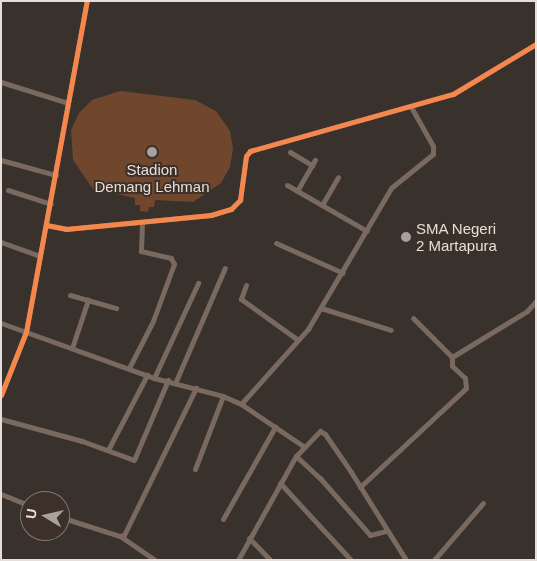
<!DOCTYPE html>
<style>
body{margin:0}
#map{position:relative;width:537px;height:561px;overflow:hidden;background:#38312c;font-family:Arial,sans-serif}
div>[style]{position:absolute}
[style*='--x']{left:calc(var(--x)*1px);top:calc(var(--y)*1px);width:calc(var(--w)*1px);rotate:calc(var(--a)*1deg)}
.green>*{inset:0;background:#70472d}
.street>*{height:5px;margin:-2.5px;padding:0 2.5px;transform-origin:2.5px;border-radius:2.5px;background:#79695f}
.cycleway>*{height:5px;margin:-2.5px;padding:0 2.5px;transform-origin:2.5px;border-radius:2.5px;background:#f5874c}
.dots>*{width:14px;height:14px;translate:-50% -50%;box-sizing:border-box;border:2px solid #3c3028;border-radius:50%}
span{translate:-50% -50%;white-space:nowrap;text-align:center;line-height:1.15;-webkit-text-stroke:4px #3c3028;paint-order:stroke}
.poi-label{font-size:15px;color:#e6ded9}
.left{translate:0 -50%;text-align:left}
.frame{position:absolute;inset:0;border:2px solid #e6ded9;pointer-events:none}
.north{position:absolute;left:20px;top:491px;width:50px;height:50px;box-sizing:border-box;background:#3c3028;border:1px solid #80766f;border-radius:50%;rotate:279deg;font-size:14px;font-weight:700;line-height:20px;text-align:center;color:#e6ded9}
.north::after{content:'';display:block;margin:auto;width:18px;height:22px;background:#a9a19c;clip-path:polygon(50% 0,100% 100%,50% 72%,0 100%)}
</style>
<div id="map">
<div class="green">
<div style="clip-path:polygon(120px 91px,195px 100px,216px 111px,230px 131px,233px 149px,230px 167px,221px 183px,193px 202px,155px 200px,154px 207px,149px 207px,148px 212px,140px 211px,140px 205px,135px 205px,135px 198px,93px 189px,73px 160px,71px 130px,79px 113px,92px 100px)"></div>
</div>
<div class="street">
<div style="--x:1;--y:82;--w:70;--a:17.4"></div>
<div style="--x:290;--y:152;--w:26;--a:31"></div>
<div style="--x:1;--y:160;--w:57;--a:15.3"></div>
<div style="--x:287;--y:185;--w:92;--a:29.9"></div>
<div style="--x:8;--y:190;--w:45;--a:18"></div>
<div style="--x:297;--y:191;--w:36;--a:-60"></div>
<div style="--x:322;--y:205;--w:32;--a:-60"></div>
<div style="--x:46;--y:225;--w:20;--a:11"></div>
<div style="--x:66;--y:229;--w:146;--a:-5.5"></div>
<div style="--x:211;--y:215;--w:21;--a:-17"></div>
<div style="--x:231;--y:209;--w:13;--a:-45"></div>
<div style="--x:240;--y:200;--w:44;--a:-82.2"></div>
<div style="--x:246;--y:156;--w:6;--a:-51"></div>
<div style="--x:250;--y:151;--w:211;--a:-15.7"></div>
<div style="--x:453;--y:94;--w:97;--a:-31.1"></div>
<div style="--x:1;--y:242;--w:41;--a:19.7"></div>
<div style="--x:276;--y:243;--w:73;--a:24.1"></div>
<div style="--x:246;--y:285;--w:15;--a:110"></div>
<div style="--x:241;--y:299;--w:70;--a:35.7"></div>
<div style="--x:70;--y:295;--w:48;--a:15.8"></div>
<div style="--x:321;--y:308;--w:73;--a:17.4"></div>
<div style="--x:1;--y:323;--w:163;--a:19.8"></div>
<div style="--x:154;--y:378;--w:71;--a:14.6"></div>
<div style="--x:223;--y:396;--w:20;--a:24"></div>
<div style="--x:241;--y:404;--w:75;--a:34.1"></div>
<div style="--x:72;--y:348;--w:51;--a:-71.6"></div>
<div style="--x:452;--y:357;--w:88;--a:-31.5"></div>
<div style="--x:527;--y:311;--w:13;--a:-48"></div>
<div style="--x:129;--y:368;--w:53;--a:-62.9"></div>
<div style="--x:153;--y:321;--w:61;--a:-69.8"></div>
<div style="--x:174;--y:264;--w:7;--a:-117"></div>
<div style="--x:171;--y:258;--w:31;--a:-167"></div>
<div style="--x:141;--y:251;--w:29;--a:-88"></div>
<div style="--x:154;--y:378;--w:105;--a:-65.1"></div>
<div style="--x:176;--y:381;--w:123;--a:-66.6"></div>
<div style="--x:1;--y:395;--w:68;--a:-68.4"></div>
<div style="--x:26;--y:332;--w:337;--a:-79.6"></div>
<div style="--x:241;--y:404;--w:101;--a:-48.2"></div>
<div style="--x:308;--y:329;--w:164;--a:-59.5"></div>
<div style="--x:391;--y:188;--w:54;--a:-39"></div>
<div style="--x:433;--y:154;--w:8;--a:-90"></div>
<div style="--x:433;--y:146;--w:45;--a:-119.4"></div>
<div style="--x:1;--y:419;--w:84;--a:15.2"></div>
<div style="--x:82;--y:441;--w:55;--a:20.1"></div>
<div style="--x:134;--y:460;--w:87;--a:-67"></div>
<div style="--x:108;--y:450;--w:85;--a:-62.5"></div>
<div style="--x:296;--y:456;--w:33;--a:43"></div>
<div style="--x:320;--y:478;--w:76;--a:48.7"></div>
<div style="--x:370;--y:535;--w:16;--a:-14"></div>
<div style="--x:195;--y:469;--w:78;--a:-69"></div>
<div style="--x:280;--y:483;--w:105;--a:47.3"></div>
<div style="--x:360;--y:487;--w:145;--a:-43"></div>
<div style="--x:466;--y:388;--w:10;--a:-96"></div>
<div style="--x:465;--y:378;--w:18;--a:-137"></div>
<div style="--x:452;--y:366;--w:9;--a:-90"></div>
<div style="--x:452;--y:357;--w:55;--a:-135"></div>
<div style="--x:1;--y:494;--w:31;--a:22"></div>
<div style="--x:60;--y:517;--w:63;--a:17.6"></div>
<div style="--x:223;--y:519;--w:106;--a:-60.5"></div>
<div style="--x:249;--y:538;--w:30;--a:46"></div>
<div style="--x:155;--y:560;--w:42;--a:-145.6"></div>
<div style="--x:120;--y:536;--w:4;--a:-14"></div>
<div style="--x:124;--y:535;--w:164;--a:-63.9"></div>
<div style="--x:238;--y:560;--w:119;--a:-60.9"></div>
<div style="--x:296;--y:456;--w:35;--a:-46"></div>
<div style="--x:320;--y:431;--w:6;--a:31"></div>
<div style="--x:325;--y:434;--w:46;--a:55.6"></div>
<div style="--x:351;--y:472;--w:104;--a:58"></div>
<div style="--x:434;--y:560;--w:75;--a:-49.3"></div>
</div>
<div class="cycleway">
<div style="--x:46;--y:225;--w:20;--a:11"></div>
<div style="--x:66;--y:229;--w:146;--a:-5.5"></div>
<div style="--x:211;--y:215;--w:21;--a:-17"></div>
<div style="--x:231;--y:209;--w:13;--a:-45"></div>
<div style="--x:240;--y:200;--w:44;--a:-82.2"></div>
<div style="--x:246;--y:156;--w:6;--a:-51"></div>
<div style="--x:250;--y:151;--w:211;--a:-15.7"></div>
<div style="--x:453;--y:94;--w:97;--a:-31.1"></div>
<div style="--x:1;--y:395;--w:68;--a:-68.4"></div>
<div style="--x:26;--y:332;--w:337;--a:-79.6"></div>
</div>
<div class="dots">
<div style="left:152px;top:152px;background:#a9a19c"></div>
<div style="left:406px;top:237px;background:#a9a19c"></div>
</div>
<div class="poi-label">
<span style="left:152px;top:178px">Stadion<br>Demang Lehman</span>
<span class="left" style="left:416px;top:237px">SMA Negeri<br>2 Martapura</span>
</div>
<div class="frame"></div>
<div class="north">U</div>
</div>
